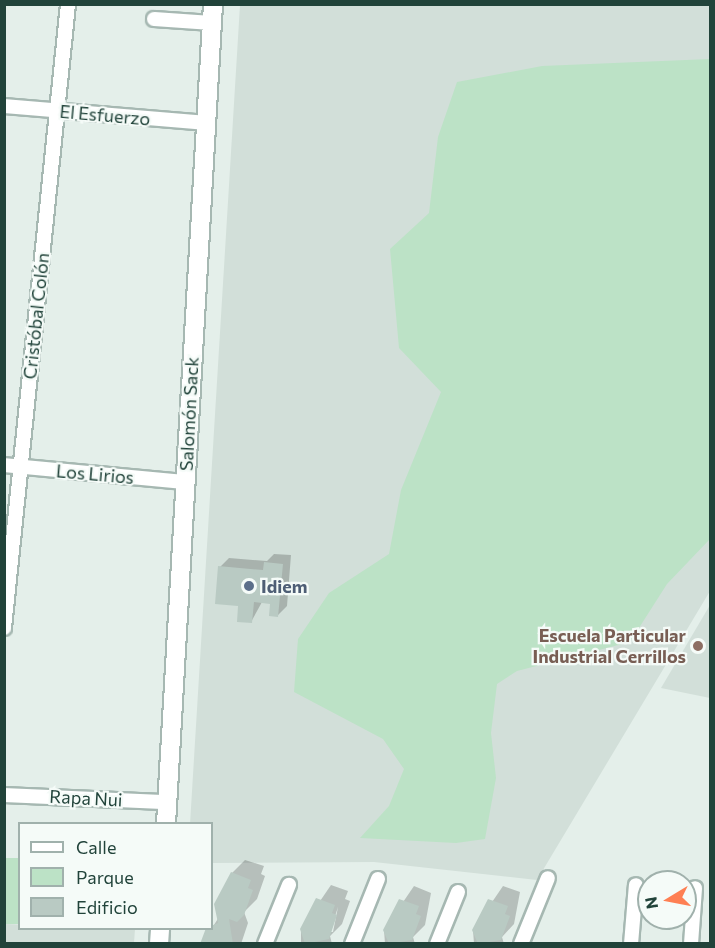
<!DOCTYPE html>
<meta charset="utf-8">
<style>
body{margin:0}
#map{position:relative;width:715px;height:948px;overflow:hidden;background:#e4efea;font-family:Commissioner,sans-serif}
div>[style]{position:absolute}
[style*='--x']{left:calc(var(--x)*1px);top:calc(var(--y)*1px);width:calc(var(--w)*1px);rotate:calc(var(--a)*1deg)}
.built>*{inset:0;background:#d2dfd9}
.green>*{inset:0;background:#bce2c6;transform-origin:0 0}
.shadow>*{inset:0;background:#0003}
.building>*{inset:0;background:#b9cac3}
.roads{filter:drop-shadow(2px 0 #a6b8b2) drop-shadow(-2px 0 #a6b8b2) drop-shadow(0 2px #a6b8b2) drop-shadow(0 -2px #a6b8b2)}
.street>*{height:14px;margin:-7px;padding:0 7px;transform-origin:7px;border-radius:7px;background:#fff}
.secondary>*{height:18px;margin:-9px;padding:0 9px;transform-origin:9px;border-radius:9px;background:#fff}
.dots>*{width:16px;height:16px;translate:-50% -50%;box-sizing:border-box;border:3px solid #f5fbf8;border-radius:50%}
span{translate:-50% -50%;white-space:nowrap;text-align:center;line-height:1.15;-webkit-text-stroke:4.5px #f5fbf8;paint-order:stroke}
.street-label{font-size:18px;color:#21433a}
.service-label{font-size:18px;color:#4e5e75;font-weight:700}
.left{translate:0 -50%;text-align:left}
.education-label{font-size:18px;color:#785e54;font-weight:700}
.right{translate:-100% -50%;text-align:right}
.frame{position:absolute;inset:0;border:6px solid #21433a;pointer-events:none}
.legend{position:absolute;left:18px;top:822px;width:195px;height:108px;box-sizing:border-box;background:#f5fbf8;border:2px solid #a0b1ac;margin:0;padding:8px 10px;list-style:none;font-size:18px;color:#21433a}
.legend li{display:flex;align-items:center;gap:12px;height:30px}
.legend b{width:30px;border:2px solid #a0b1ac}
.north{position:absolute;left:637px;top:870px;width:60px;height:60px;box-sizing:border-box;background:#f5fbf8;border:2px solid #a0b1ac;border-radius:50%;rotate:260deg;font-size:16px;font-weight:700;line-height:24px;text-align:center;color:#21433a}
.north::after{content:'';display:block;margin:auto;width:21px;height:27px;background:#fe7f53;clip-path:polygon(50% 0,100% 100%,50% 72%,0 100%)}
</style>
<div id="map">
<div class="built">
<div style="clip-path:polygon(240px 5px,710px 5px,710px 591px,537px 880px,374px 862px,212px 863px,212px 824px,190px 824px)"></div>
<div style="clip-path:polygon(710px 605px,710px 698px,661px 688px)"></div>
<div style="clip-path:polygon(5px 924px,135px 929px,134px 943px,5px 943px)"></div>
</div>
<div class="green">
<div style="clip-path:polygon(710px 59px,710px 539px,667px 584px,630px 642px,517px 671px,497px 684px,491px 733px,496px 778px,485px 839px,456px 843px,360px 838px,389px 806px,404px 769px,383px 739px,294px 692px,298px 639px,329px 593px,389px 554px,401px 490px,441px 392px,399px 348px,390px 249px,429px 213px,438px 137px,457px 82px,542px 66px)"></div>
<div style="left:5px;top:858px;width:14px;height:66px"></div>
</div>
<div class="shadow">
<div style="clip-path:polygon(274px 554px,291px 555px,287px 606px,278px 615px,272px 602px,262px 602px,251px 622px,220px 567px,229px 558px,267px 561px)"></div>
<div style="clip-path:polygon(245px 860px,264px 866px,261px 874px,265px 876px,257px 899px,244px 912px,248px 923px,241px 944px,202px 944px,219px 917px,232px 873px)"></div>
<div style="clip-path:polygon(evenodd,331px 885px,348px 891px,345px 899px,350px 901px,342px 924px,330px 936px,332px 944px,301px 944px,301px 929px,331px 885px,338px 907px,333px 932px,330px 932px,338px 907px)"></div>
<div style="clip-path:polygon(414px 886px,431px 893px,425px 925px,413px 937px,415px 944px,385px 944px,384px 930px)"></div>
<div style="clip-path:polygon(503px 886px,520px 892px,514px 924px,502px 937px,504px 944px,474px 944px,473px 930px)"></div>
</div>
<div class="building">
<div style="clip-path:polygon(264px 562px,283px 564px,278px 617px,269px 616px,270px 604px,254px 602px,252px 623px,237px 622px,238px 606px,215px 604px,218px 566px,263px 570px)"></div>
<div style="clip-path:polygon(231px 872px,251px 880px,248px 888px,253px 890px,244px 915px,237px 922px,229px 919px,233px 944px,200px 944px,206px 928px,218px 923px,214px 904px)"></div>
<div style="clip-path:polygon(316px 898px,335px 905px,332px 913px,337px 915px,329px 939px,305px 944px,300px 929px)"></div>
<div style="clip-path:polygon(399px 899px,419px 906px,416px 914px,421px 916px,412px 940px,389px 944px,383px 930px)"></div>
<div style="clip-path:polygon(488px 899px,508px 906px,505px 914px,510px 916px,501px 940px,478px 944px,472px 930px)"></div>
</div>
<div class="roads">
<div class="street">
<div style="--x:154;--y:19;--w:58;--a:3.9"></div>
<div style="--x:4;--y:106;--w:203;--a:4.8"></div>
<div style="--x:4;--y:465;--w:182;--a:5.4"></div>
<div style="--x:4;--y:628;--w:627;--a:-84.14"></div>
<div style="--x:4;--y:795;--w:163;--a:2.5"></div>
<div style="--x:265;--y:944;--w:64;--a:-67.9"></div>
<div style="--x:352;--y:944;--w:70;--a:-68.2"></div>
<div style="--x:437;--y:944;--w:56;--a:-68"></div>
<div style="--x:521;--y:944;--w:71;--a:-67.8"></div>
<div style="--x:631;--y:944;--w:59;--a:-85.2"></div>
<div style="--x:691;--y:944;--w:56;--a:-85.9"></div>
</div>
<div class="secondary">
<div style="--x:166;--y:824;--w:821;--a:-86.72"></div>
<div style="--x:159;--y:944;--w:16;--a:-86"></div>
</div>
</div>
<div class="dots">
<div style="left:249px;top:586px;background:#5c6f8a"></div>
<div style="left:698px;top:646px;background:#8d6e63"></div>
</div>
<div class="street-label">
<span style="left:105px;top:115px;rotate:5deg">El Esfuerzo</span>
<span style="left:36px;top:316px;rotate:-84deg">Cristóbal Colón</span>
<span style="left:189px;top:414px;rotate:-87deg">Salomón Sack</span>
<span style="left:95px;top:474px;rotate:5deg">Los Lirios</span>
<span style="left:86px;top:798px;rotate:3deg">Rapa Nui</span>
</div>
<div class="service-label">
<span class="left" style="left:261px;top:586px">Idiem</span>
</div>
<div class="education-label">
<span class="right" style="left:686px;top:646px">Escuela Particular<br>Industrial Cerrillos</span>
</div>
<div class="frame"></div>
<ul class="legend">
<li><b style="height:8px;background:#fff"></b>Calle</li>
<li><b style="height:16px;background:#bce2c6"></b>Parque</li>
<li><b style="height:16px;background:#b9cac3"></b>Edificio</li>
</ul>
<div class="north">N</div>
</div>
